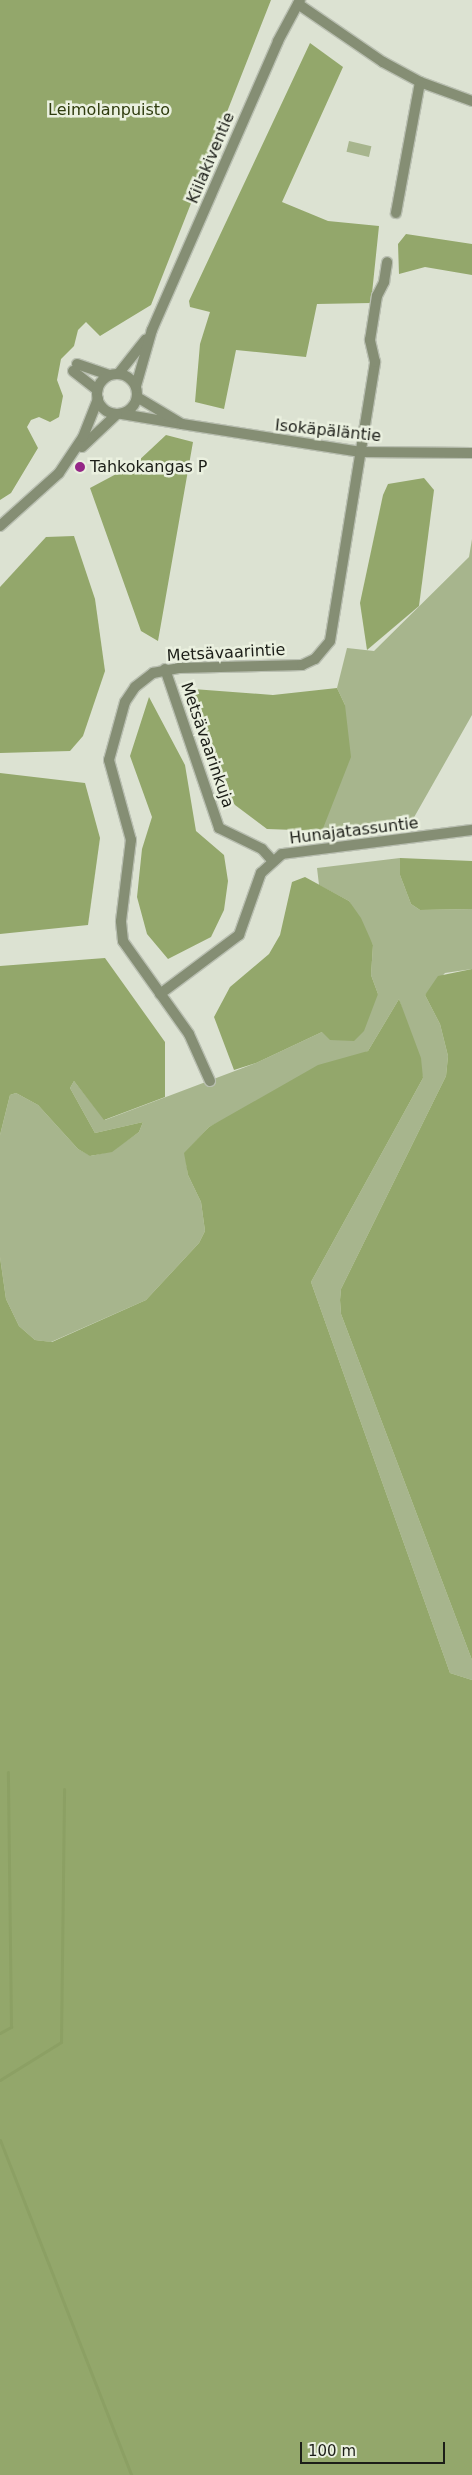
<!DOCTYPE html>
<meta charset="utf-8">
<style>
body{margin:0}
#map{position:relative;width:472px;height:2475px;overflow:hidden;background:#dce2d2;font-family:"DejaVu Sans",sans-serif}
div>[style]{position:absolute}
[style*='--x']{left:calc(var(--x)*1px);top:calc(var(--y)*1px);width:calc(var(--w)*1px);rotate:calc(var(--a)*1deg)}
.green>*{inset:0;background:#a7b58d;transform-origin:0 0}
.forest>*{inset:0;background:#93a76b}
.stream>*{height:3px;margin:-1.5px;padding:0 1.5px;transform-origin:1.5px;border-radius:1.5px;background:#8ca064}
.roads{filter:drop-shadow(1px 0 #b9bfb1) drop-shadow(-1px 0 #b9bfb1) drop-shadow(0 1px #b9bfb1) drop-shadow(0 -1px #b9bfb1)}
.minor>*{height:10px;margin:-5px;padding:0 5px;transform-origin:5px;border-radius:5px;background:#858e74}
.minor>.ring{margin:-5px;padding:0;box-sizing:content-box;background:none;border:10px solid #858e74;border-radius:50%}
.dots>*{width:14px;height:14px;translate:-50% -50%;box-sizing:border-box;border:2px solid #eaf0df;border-radius:50%}
span{translate:-50% -50%;white-space:nowrap;text-align:center;line-height:1.15;-webkit-text-stroke:5px #eaf0df;paint-order:stroke}
.park-label{font-size:16px;color:#2f3c0e}
.street-label{font-size:16px;color:#1c1e18}
.poi-label{font-size:16px;color:#1c1e18}
.left{translate:0 -50%;text-align:left}
.scale{position:absolute;left:300px;top:2442px;width:145px;height:22px;box-sizing:border-box;border:2px solid #1c1e18;border-top:0;padding-left:6px;font-size:15px;line-height:18px;white-space:nowrap;color:#1c1e18;-webkit-text-stroke:4px #eaf0df;paint-order:stroke}
</style>
<div id="map">
<div class="green">
<div style="left:349px;top:141px;width:23px;height:11px;rotate:13deg"></div>
<div style="clip-path:polygon(472px 539px,472px 715px,408px 828px,319px 838px,345px 705px,337px 688px,347px 648px,374px 651px,469px 557px)"></div>
<div style="clip-path:polygon(400px 858px,400px 875px,411px 904px,420px 910px,472px 909px,472px 969px,445px 973px,425px 995px,440px 1024px,448px 1056px,446px 1076px,341px 1289px,340px 1300px,341px 1314px,472px 1660px,472px 1680px,450px 1673px,311px 1282px,423px 1078px,399px 999px,368px 1051px,209px 1127px,185px 1153px,188px 1175px,201px 1202px,205px 1231px,199px 1243px,146px 1300px,51px 1342px,35px 1340px,19px 1326px,6px 1299px,0 1257px,0 1135px,10px 1095px,16px 1093px,38px 1105px,78px 1149px,91px 1156px,112px 1151px,139px 1132px,143px 1122px,95px 1133px,70px 1088px,74px 1081px,105px 1120px,256px 1063px,322px 1032px,378px 994px,371px 975px,373px 945px,349px 901px,319px 885px,317px 868px)"></div>
</div>
<div class="forest">
<div style="clip-path:polygon(0 0,271px 0,151px 305px,100px 336px,86px 322px,78px 330px,74px 346px,61px 359px,57px 380px,63px 396px,59px 417px,50px 422px,39px 417px,31px 420px,27px 427px,38px 448px,11px 493px,0 500px)"></div>
<div style="clip-path:polygon(310px 43px,343px 67px,282px 202px,328px 221px,379px 226px,371px 303px,317px 304px,306px 357px,236px 350px,224px 409px,195px 402px,200px 344px,210px 312px,190px 307px,189px 301px)"></div>
<div style="clip-path:polygon(406px 234px,472px 244px,472px 275px,425px 267px,399px 274px,398px 244px)"></div>
<div style="clip-path:polygon(166px 435px,193px 442px,158px 641px,141px 631px,90px 488px,135px 464px)"></div>
<div style="clip-path:polygon(424px 478px,434px 490px,419px 606px,367px 650px,360px 603px,383px 495px,388px 484px)"></div>
<div style="clip-path:polygon(74px 536px,95px 599px,105px 671px,83px 736px,70px 751px,0 753px,0 587px,46px 537px)"></div>
<div style="clip-path:polygon(337px 688px,345px 705px,351px 757px,322px 831px,267px 829px,235px 805px,221px 785px,199px 722px,193px 689px,273px 695px)"></div>
<div style="clip-path:polygon(149px 697px,185px 765px,196px 831px,224px 855px,228px 881px,224px 910px,211px 937px,168px 959px,147px 934px,137px 897px,142px 849px,152px 817px,130px 756px)"></div>
<div style="clip-path:polygon(0 773px,85px 783px,100px 838px,88px 925px,0 934px)"></div>
<div style="clip-path:polygon(400px 858px,472px 861px,472px 909px,420px 910px,411px 904px,400px 875px)"></div>
<div style="clip-path:polygon(305px 877px,349px 901px,361px 918px,373px 945px,371px 975px,378px 994px,364px 1031px,354px 1041px,330px 1040px,322px 1032px,256px 1063px,234px 1070px,214px 1017px,230px 987px,269px 954px,280px 935px,292px 882px)"></div>
<div style="clip-path:polygon(105px 958px,165px 1042px,165px 1097px,104px 1120px,74px 1081px,70px 1088px,95px 1133px,143px 1122px,139px 1132px,112px 1152px,90px 1156px,78px 1149px,38px 1105px,16px 1093px,10px 1095px,0 1135px,0 966px)"></div>
<div style="clip-path:polygon(472px 969px,472px 1660px,341px 1314px,340px 1300px,341px 1289px,446px 1076px,448px 1056px,440px 1024px,425px 995px,438px 976px)"></div>
<div style="clip-path:polygon(399px 999px,421px 1058px,423px 1078px,311px 1282px,450px 1673px,472px 1680px,472px 2475px,0 2475px,0 1257px,6px 1299px,19px 1326px,35px 1340px,52px 1342px,146px 1300px,199px 1243px,205px 1231px,201px 1202px,188px 1175px,184px 1153px,209px 1127px,318px 1065px,368px 1051px)"></div>
</div>
<div class="stream">
<div style="--x:0;--y:2033;--w:13;--a:-29"></div>
<div style="--x:11;--y:2027;--w:255;--a:-90.7"></div>
<div style="--x:0;--y:2080;--w:72;--a:-31.9"></div>
<div style="--x:61;--y:2042;--w:253;--a:-89.3"></div>
<div style="--x:0;--y:2140;--w:360;--a:68.6"></div>
</div>
<div class="roads">
<div class="minor">
<div style="--x:298;--y:4;--w:103;--a:34.3"></div>
<div style="--x:383;--y:62;--w:42;--a:28.4"></div>
<div style="--x:420;--y:82;--w:55;--a:20.1"></div>
<div style="--x:396;--y:213;--w:133;--a:-79.6"></div>
<div style="--x:77;--y:364;--w:34;--a:19"></div>
<div style="--x:73;--y:371;--w:31;--a:38"></div>
<div style="--x:119;--y:373;--w:43;--a:-51.5"></div>
<div class="ring" style="left:97px;top:374px;width:30px;height:30px"></div>
<div style="--x:136;--y:386;--w:58;--a:-74.1"></div>
<div style="--x:152;--y:330;--w:315;--a:-66.4"></div>
<div style="--x:278;--y:41;--w:47;--a:-61.8"></div>
<div style="--x:122;--y:414;--w:61;--a:9.5"></div>
<div style="--x:182;--y:424;--w:52;--a:-149"></div>
<div style="--x:182;--y:424;--w:181;--a:8.9"></div>
<div style="--x:361;--y:452;--w:111;--a:0.5"></div>
<div style="--x:82;--y:447;--w:48;--a:-43.3"></div>
<div style="--x:0;--y:526;--w:79;--a:-41.9"></div>
<div style="--x:59;--y:473;--w:43;--a:-56.3"></div>
<div style="--x:83;--y:437;--w:41;--a:-68.5"></div>
<div style="--x:165;--y:669;--w:168;--a:71.2"></div>
<div style="--x:219;--y:828;--w:48;--a:26"></div>
<div style="--x:262;--y:849;--w:15;--a:48"></div>
<div style="--x:160;--y:994;--w:99;--a:-36.8"></div>
<div style="--x:239;--y:935;--w:66;--a:-70.5"></div>
<div style="--x:261;--y:873;--w:28;--a:-42"></div>
<div style="--x:282;--y:854;--w:192;--a:-7.2"></div>
<div style="--x:210;--y:1081;--w:51;--a:-114.1"></div>
<div style="--x:189;--y:1034;--w:114;--a:-125.4"></div>
<div style="--x:123;--y:941;--w:20;--a:-96"></div>
<div style="--x:121;--y:921;--w:82;--a:-83"></div>
<div style="--x:131;--y:840;--w:83;--a:-105.4"></div>
<div style="--x:109;--y:760;--w:60;--a:-74.6"></div>
<div style="--x:125;--y:702;--w:18;--a:-56"></div>
<div style="--x:135;--y:687;--w:23;--a:-38"></div>
<div style="--x:153;--y:673;--w:26;--a:-11"></div>
<div style="--x:179;--y:668;--w:123;--a:-1.4"></div>
<div style="--x:302;--y:665;--w:14;--a:-25"></div>
<div style="--x:315;--y:659;--w:23;--a:-50"></div>
<div style="--x:330;--y:641;--w:283;--a:-80.8"></div>
<div style="--x:375;--y:362;--w:23;--a:-103"></div>
<div style="--x:370;--y:340;--w:45;--a:-81"></div>
<div style="--x:377;--y:296;--w:16;--a:-63"></div>
<div style="--x:384;--y:282;--w:20;--a:-81"></div>
</div>
</div>
<div class="dots">
<div style="left:80px;top:467px;background:#952787"></div>
</div>
<div class="park-label">
<span style="left:109px;top:110px">Leimolanpuisto</span>
</div>
<div class="street-label">
<span style="left:211px;top:158px;rotate:-67deg">Kiilakiventie</span>
<span style="left:328px;top:431px;rotate:6deg">Isokäpäläntie</span>
<span style="left:226px;top:653px;rotate:-3deg">Metsävaarintie</span>
<span style="left:207px;top:745px;rotate:71deg">Metsävaarinkuja</span>
<span style="left:354px;top:831px;rotate:-7deg">Hunajatassuntie</span>
</div>
<div class="poi-label">
<span class="left" style="left:90px;top:467px">Tahkokangas P</span>
</div>
<div class="scale">100 m</div>
</div>
